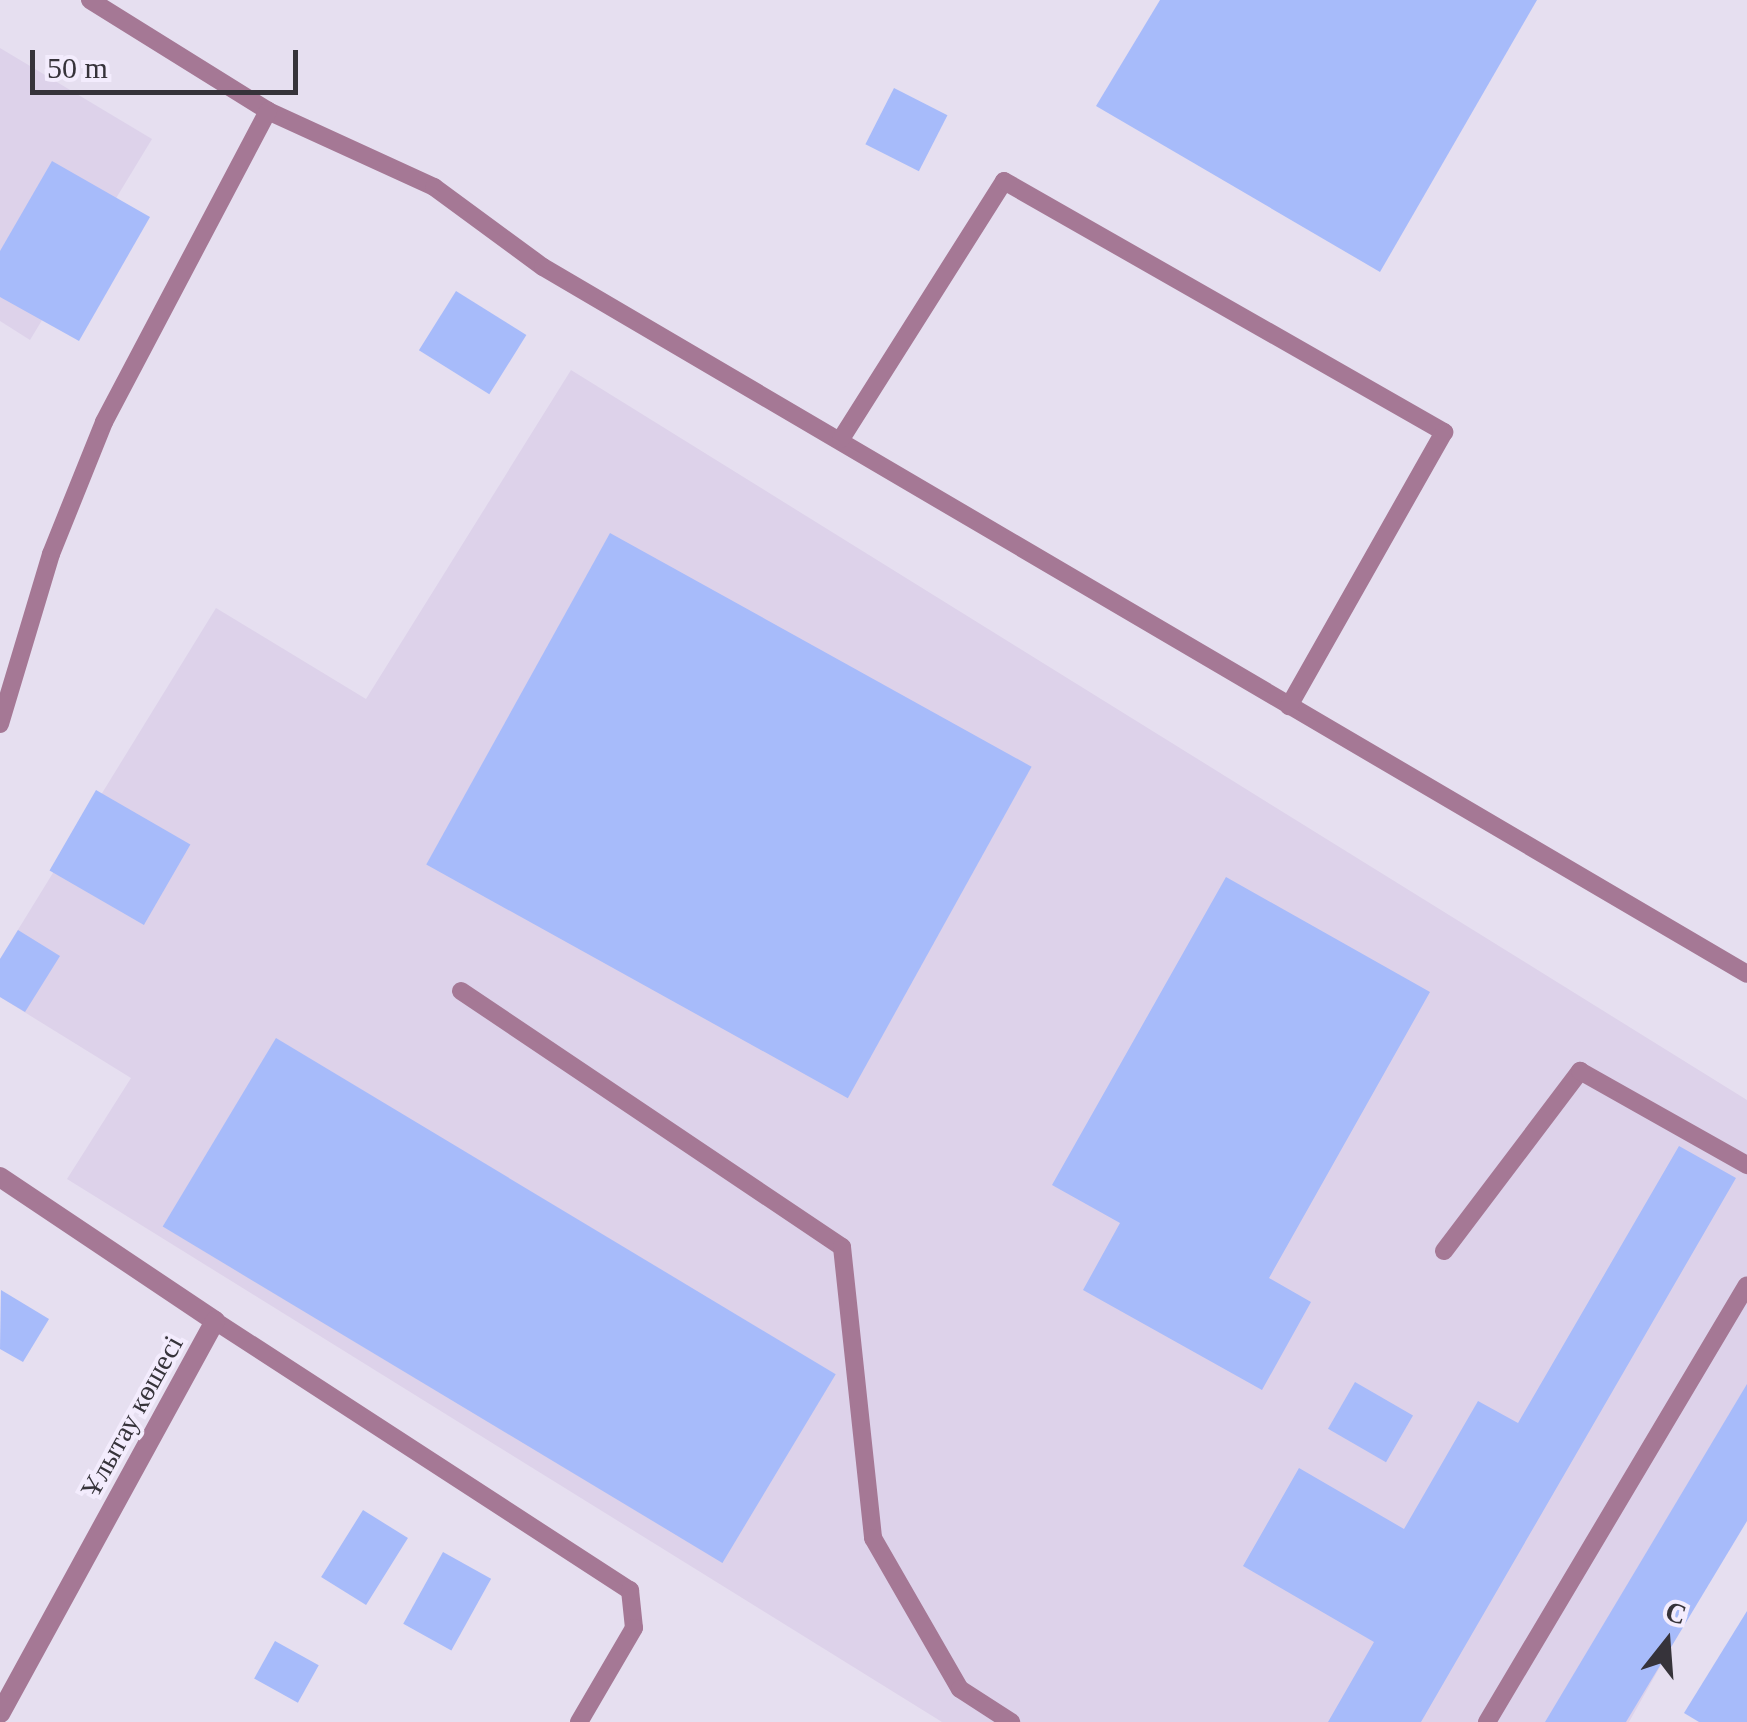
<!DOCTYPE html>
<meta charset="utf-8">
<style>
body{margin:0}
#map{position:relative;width:1747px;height:1722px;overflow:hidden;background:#e6dff0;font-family:Georgia,serif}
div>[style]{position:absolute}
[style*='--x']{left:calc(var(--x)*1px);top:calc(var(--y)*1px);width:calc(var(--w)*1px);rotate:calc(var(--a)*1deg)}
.built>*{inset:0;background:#ddd2ea}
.building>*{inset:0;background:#a7bbfa;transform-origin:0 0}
.service>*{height:18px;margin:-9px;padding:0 9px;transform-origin:9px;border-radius:9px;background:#a57895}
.minor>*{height:20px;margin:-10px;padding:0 10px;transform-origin:10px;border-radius:10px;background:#a57895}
span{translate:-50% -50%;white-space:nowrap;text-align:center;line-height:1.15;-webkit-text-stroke:8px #f3ecfd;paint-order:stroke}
.street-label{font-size:28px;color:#36333a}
.north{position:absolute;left:1617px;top:1592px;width:100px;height:100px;-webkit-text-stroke:8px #f3ecfd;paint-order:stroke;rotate:17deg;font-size:28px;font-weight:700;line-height:40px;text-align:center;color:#36333a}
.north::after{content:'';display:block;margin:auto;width:35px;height:45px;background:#36333a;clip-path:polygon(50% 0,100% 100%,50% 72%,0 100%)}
.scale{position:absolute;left:30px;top:50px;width:268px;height:45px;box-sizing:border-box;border:5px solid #36333a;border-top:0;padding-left:12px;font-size:30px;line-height:35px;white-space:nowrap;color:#36333a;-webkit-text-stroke:8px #f3ecfd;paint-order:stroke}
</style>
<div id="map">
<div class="built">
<div style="clip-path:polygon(0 48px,152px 139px,30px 340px,0 321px)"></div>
<div style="clip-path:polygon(571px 370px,1747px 1100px,1747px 1512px,1629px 1722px,942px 1722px,67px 1179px,131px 1078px,0 997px,0 959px,216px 608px,366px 699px)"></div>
</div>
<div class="building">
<div style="clip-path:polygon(1160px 0,1537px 0,1380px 272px,1096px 106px)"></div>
<div style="left:894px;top:88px;width:60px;height:63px;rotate:27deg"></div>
<div style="clip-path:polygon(52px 161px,150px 217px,79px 341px,0 297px,0 251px)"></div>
<div style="left:456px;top:291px;width:83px;height:70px;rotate:32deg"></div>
<div style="left:610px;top:533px;width:482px;height:379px;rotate:29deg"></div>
<div style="left:96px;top:790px;width:109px;height:93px;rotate:30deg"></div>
<div style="clip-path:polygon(1226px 877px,1430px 992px,1269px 1278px,1311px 1302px,1262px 1390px,1083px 1290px,1120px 1223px,1052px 1185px)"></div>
<div style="clip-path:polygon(18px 930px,60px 956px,25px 1012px,0 997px,0 959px)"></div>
<div style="left:276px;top:1038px;width:653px;height:220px;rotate:31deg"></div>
<div style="clip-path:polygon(1679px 1146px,1736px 1178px,1421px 1722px,1328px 1722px,1374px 1642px,1243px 1566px,1299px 1468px,1404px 1529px,1478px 1401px,1518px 1423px)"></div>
<div style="clip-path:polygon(1px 1290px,49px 1319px,23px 1362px,0 1349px)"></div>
<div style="left:1355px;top:1382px;width:67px;height:54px;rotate:30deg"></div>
<div style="clip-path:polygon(1747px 1384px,1747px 1521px,1626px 1722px,1545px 1722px)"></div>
<div style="left:363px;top:1510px;width:53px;height:79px;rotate:32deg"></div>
<div style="left:443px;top:1552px;width:55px;height:82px;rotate:29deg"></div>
<div style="clip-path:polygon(1747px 1611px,1747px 1722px,1699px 1722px,1684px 1713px)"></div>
<div style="left:275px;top:1641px;width:50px;height:43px;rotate:29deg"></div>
</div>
<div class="service">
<div style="--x:90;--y:0;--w:210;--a:31.9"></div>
<div style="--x:268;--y:111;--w:183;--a:24.6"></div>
<div style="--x:434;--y:187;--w:135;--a:36.3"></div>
<div style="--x:543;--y:267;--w:1396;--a:30.42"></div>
<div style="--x:841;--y:439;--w:305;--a:-57.7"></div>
<div style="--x:1004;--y:181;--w:507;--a:29.7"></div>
<div style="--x:1444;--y:432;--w:315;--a:119.5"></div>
<div style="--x:0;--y:724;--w:177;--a:-73.3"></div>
<div style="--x:51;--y:554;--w:142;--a:-68.1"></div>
<div style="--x:104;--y:422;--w:352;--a:-62.2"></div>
<div style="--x:461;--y:991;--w:459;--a:33.9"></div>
<div style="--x:842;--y:1247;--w:293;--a:83.9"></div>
<div style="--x:873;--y:1538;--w:174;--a:60.1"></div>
<div style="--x:960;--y:1689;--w:61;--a:32.9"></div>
<div style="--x:1444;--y:1251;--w:226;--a:-52.9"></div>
<div style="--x:1580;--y:1071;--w:192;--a:29.4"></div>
<div style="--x:215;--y:1321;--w:495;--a:33"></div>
<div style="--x:630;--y:1590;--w:38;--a:84"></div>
<div style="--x:634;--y:1628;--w:109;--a:120.3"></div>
<div style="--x:1487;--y:1722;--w:508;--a:-59.25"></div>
</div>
<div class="minor">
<div style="--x:0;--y:1177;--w:259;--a:33.8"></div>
<div style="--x:215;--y:1321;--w:447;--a:118.7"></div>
</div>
<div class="street-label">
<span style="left:132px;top:1417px;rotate:-61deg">Ұлытау көшесі</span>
</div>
<div class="north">С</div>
<div class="scale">50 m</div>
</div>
